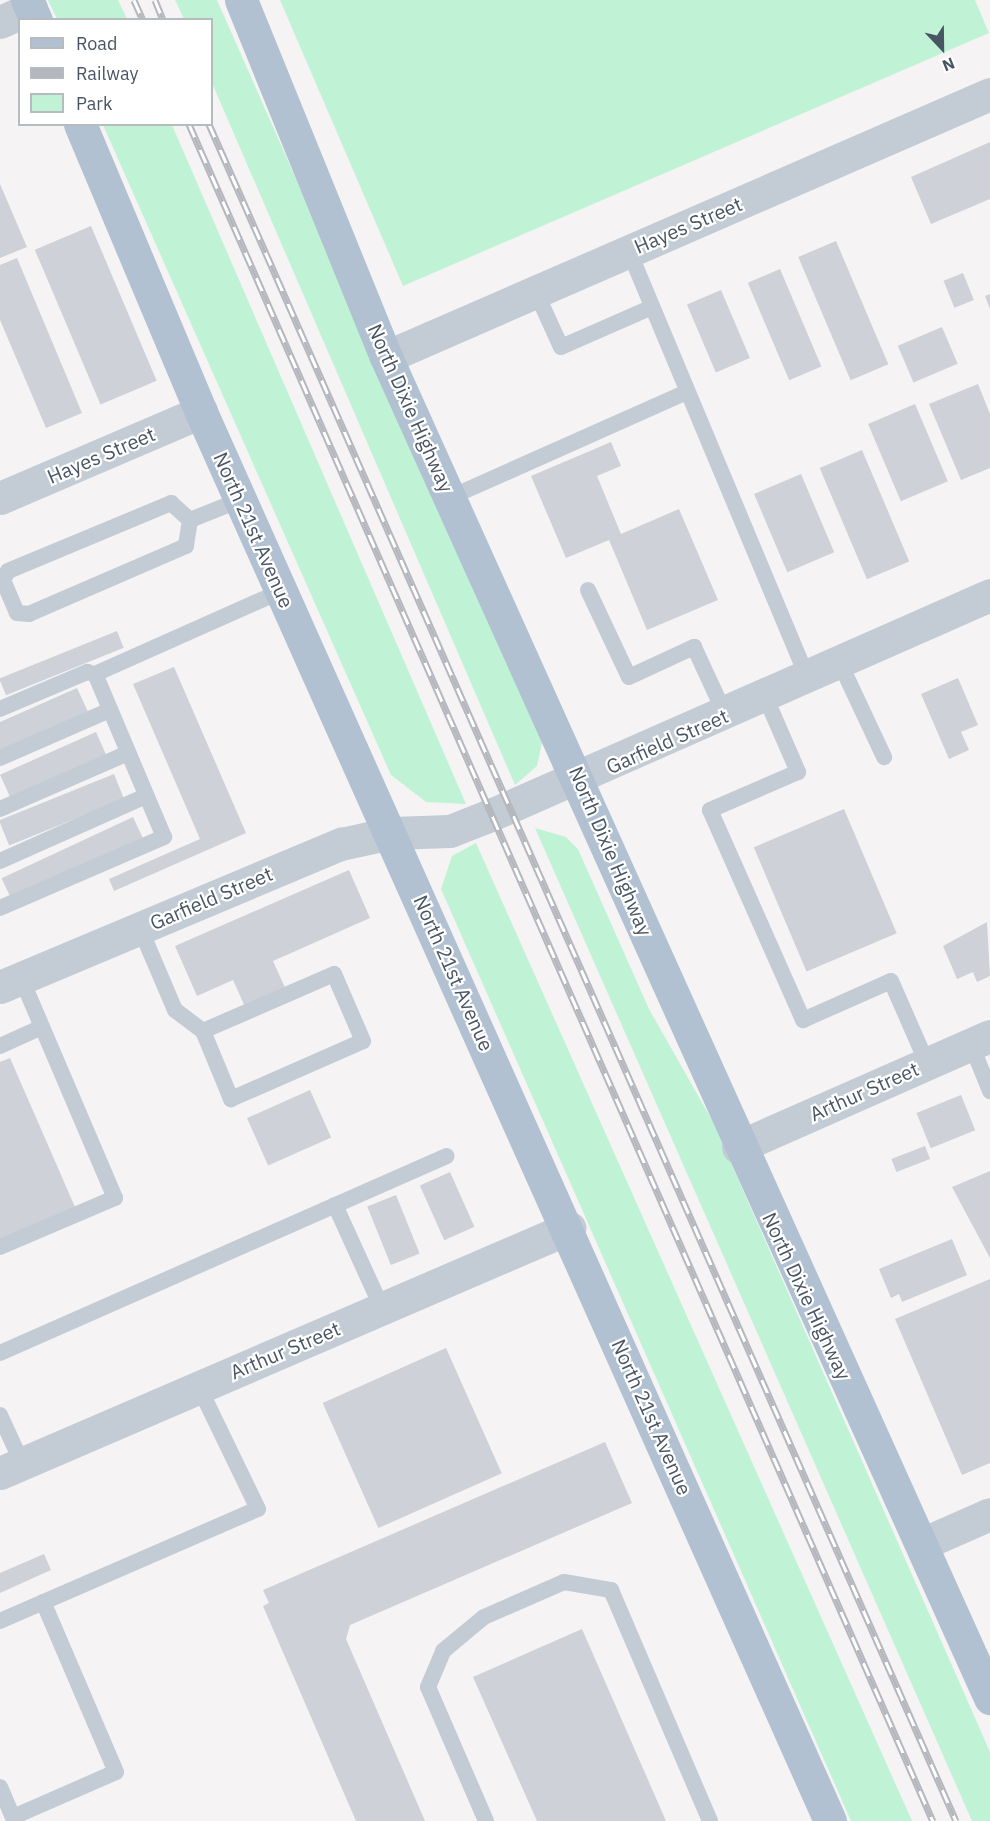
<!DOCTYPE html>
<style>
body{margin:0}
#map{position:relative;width:990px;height:1821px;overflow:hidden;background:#f5f3f3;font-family:"IBM Plex Sans",sans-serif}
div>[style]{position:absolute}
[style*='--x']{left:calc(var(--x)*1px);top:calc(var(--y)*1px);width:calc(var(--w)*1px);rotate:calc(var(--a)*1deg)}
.green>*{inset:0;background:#c0f3d5}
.building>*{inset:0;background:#ced1d8;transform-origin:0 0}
.service>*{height:16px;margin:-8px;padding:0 8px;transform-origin:8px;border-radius:8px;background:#c3ccd4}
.minor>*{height:33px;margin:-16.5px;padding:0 16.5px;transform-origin:16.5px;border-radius:16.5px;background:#c3ccd4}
.primary>*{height:33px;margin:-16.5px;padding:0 16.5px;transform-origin:16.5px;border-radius:16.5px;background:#b1c1d2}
.rail>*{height:7px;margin-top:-3.5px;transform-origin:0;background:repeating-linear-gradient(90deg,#fff 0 14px,#b4b7bd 0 28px);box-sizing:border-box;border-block:2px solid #b4b7bd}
span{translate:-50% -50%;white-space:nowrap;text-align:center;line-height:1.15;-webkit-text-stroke:4.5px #fff;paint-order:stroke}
.street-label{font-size:20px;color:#495562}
.legend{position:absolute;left:18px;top:18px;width:195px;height:108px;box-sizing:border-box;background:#fff;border:2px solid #b6bbc0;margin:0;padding:8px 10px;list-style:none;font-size:18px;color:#495562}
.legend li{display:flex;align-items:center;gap:12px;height:30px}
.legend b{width:30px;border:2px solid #b6bbc0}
.north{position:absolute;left:912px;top:18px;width:60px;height:60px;-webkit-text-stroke:4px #fff;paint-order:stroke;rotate:158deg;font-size:16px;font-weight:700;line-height:24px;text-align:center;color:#495562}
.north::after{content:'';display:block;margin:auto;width:21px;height:27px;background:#495562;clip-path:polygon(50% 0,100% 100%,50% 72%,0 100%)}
</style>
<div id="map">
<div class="green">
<div style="clip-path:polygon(48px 0,118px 0,127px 19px,57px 19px)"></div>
<div style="clip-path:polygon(175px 0,217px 0,543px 738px,537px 766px,515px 785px,212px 83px,212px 20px,184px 19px)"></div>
<div style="clip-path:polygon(280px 0,975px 0,989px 33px,403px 286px)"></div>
<div style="clip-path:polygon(103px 125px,172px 125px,466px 804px,426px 802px,391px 775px)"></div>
<div style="clip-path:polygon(535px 828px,566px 837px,578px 849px,649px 1009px,713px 1122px,990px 1752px,990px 1821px,972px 1821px)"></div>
<div style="clip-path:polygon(476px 843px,912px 1821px,851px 1821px,441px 889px,452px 856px)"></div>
</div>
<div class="building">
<div style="clip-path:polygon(990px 142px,990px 199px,931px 224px,911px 177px)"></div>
<div style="clip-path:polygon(0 184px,27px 247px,0 258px)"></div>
<div style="left:91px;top:226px;width:168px;height:61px;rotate:67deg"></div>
<div style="left:836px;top:241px;width:134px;height:41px;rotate:67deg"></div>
<div style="clip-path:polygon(17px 258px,82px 413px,46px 428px,0 320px,0 265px)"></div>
<div style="left:780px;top:269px;width:106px;height:35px;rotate:67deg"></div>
<div style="left:963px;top:273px;width:29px;height:21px;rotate:68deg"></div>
<div style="left:721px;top:290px;width:74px;height:37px;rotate:67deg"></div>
<div style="clip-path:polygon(990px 294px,990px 309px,985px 296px)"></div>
<div style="left:942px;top:327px;width:40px;height:48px;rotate:67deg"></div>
<div style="clip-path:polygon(978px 384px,990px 414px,990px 468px,961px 480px,929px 404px)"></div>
<div style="left:915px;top:404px;width:84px;height:51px;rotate:67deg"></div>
<div style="clip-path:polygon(611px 442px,621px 466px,597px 476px,621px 534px,679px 509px,718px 600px,647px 630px,609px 540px,566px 558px,531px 476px)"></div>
<div style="left:862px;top:450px;width:121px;height:46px;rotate:67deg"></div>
<div style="left:801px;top:474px;width:85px;height:51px;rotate:67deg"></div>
<div style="left:117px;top:631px;width:18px;height:127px;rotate:68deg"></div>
<div style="clip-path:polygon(174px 667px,246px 833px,114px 891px,109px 879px,200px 839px,133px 684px)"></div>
<div style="clip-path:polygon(958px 678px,978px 725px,961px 732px,969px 750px,949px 759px,921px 694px)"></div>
<div style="clip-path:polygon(77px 688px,89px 714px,0 752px,0 722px)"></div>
<div style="left:96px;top:732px;width:27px;height:105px;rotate:66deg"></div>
<div style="left:114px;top:774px;width:27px;height:124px;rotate:68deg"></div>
<div style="left:844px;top:809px;width:135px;height:98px;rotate:67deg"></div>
<div style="left:133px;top:817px;width:26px;height:145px;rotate:65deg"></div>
<div style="clip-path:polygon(349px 870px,370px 918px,273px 961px,287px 992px,246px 1009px,233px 980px,197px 996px,175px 946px)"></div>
<div style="clip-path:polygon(987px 922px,990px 976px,977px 982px,973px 972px,957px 979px,943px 946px)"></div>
<div style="clip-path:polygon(10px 1058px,75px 1207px,0 1239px,0 1062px)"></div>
<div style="left:310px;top:1090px;width:52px;height:69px;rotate:66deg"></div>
<div style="left:961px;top:1095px;width:38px;height:48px;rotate:68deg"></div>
<div style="left:925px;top:1146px;width:14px;height:36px;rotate:69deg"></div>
<div style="clip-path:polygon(990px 1171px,990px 1258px,952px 1187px)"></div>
<div style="left:450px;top:1172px;width:60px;height:33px;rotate:66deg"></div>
<div style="left:396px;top:1195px;width:63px;height:31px;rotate:68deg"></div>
<div style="clip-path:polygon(952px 1239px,967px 1275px,902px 1302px,899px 1294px,891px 1298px,879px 1269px)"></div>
<div style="clip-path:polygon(990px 1279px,990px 1463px,962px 1475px,895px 1319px)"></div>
<div style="left:446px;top:1348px;width:137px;height:135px;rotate:66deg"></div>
<div style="clip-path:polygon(605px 1442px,632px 1503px,350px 1625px,346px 1639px,425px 1821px,356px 1821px,263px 1606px,269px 1603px,263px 1590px)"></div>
<div style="clip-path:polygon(44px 1554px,51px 1570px,0 1593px,0 1573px)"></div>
<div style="clip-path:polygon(582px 1629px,666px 1821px,537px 1821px,473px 1677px)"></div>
</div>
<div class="service">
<div style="--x:629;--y:251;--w:462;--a:67.3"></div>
<div style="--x:536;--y:292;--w:60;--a:65.6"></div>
<div style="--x:561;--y:347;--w:99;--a:-23.7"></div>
<div style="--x:451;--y:497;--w:258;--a:-24"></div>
<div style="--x:190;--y:520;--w:26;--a:99"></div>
<div style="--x:186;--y:546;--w:171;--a:156.6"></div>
<div style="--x:29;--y:614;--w:12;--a:-175"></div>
<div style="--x:17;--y:613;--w:36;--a:-113"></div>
<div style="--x:3;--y:580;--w:10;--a:-61"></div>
<div style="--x:8;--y:571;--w:177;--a:-22.6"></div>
<div style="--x:171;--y:503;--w:25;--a:42"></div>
<div style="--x:190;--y:520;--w:54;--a:-21.8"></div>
<div style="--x:588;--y:590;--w:96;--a:64.8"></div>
<div style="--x:629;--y:677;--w:72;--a:-24.8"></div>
<div style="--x:694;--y:647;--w:74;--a:65.2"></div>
<div style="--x:840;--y:663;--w:104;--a:64.9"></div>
<div style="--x:765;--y:696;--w:83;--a:66.5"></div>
<div style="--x:798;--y:772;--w:96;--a:156.6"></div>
<div style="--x:710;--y:810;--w:230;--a:66.1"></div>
<div style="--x:803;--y:1020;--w:96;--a:-23.9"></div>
<div style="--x:891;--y:981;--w:90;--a:66.3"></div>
<div style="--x:0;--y:709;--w:95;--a:-23"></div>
<div style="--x:87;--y:672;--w:8;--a:14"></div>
<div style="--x:95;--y:674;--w:204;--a:-24"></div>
<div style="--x:0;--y:758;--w:120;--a:-23.6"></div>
<div style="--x:0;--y:809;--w:140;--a:-23.6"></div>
<div style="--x:0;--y:861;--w:160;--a:-24"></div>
<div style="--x:0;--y:908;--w:179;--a:-23.4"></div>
<div style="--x:164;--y:837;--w:177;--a:-112.9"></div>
<div style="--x:140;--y:928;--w:89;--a:66.9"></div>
<div style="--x:175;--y:1010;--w:35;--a:37"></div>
<div style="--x:203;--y:1031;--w:74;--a:67.6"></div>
<div style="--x:231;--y:1099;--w:144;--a:-23.7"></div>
<div style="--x:363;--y:1041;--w:73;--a:-113.4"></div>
<div style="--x:334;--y:974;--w:143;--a:156.5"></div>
<div style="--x:971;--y:1044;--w:51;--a:68"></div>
<div style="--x:0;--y:1046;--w:46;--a:-24.3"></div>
<div style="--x:335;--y:1205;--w:113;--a:65.5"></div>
<div style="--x:0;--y:1247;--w:125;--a:-23.1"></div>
<div style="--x:115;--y:1198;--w:239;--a:-113.1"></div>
<div style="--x:0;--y:1353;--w:488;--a:-23.8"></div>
<div style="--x:0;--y:1415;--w:53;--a:65.4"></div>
<div style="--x:0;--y:1621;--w:281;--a:-23.5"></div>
<div style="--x:258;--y:1509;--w:136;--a:-115.8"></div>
<div style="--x:0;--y:1787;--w:33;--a:67"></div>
<div style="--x:13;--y:1817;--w:112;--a:-23.6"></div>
<div style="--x:116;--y:1772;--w:185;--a:-113.2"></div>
<div style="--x:486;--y:1821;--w:146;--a:-113.4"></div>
<div style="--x:428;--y:1687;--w:39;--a:-67"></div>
<div style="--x:443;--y:1651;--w:53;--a:-39.7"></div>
<div style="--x:484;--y:1617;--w:87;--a:-23.6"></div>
<div style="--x:564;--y:1582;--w:48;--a:9.7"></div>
<div style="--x:611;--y:1590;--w:251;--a:66.8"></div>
</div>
<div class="minor">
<div style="--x:0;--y:22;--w:34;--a:-24"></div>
<div style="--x:386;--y:357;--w:659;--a:-23.53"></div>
<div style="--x:0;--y:498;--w:219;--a:-23.2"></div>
<div style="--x:0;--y:987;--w:370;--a:-22.8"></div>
<div style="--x:341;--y:844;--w:51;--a:-12.4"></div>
<div style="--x:391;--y:833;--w:59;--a:-1.9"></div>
<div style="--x:450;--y:831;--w:46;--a:-21.6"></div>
<div style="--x:493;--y:814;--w:543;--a:-23.78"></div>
<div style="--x:738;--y:1147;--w:275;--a:-23.8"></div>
<div style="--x:0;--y:1473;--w:620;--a:-23.3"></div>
<div style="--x:922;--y:1544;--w:74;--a:-23.8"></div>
</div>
<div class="primary">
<div style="--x:27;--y:0;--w:22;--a:66"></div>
<div style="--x:241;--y:0;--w:385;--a:67.9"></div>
<div style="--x:386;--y:357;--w:1471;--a:65.75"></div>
<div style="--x:80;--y:124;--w:312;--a:67.2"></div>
<div style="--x:201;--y:412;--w:1543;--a:65.94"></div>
</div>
<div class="rail">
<div style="--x:134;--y:0;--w:22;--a:66"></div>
<div style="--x:155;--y:0;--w:22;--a:68"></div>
<div style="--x:189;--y:124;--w:1853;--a:66.33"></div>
<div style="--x:209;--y:124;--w:1854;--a:66.24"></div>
</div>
<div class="street-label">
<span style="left:688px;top:225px;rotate:-23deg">Hayes Street</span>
<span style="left:411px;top:408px;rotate:66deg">North Dixie Highway</span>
<span style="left:101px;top:455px;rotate:-23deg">Hayes Street</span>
<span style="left:254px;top:530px;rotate:66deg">North 21st Avenue</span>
<span style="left:667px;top:741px;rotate:-24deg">Garfield Street</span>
<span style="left:611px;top:851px;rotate:67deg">North Dixie Highway</span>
<span style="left:211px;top:898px;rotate:-23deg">Garfield Street</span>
<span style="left:454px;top:973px;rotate:66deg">North 21st Avenue</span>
<span style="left:864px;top:1091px;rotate:-24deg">Arthur Street</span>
<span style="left:807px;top:1296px;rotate:65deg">North Dixie Highway</span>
<span style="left:285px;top:1350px;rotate:-23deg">Arthur Street</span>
<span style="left:652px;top:1417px;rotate:66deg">North 21st Avenue</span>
</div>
<ul class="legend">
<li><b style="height:8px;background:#b1c1d2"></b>Road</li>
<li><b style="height:8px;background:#b4b7bd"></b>Railway</li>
<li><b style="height:16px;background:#c0f3d5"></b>Park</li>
</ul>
<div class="north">N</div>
</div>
